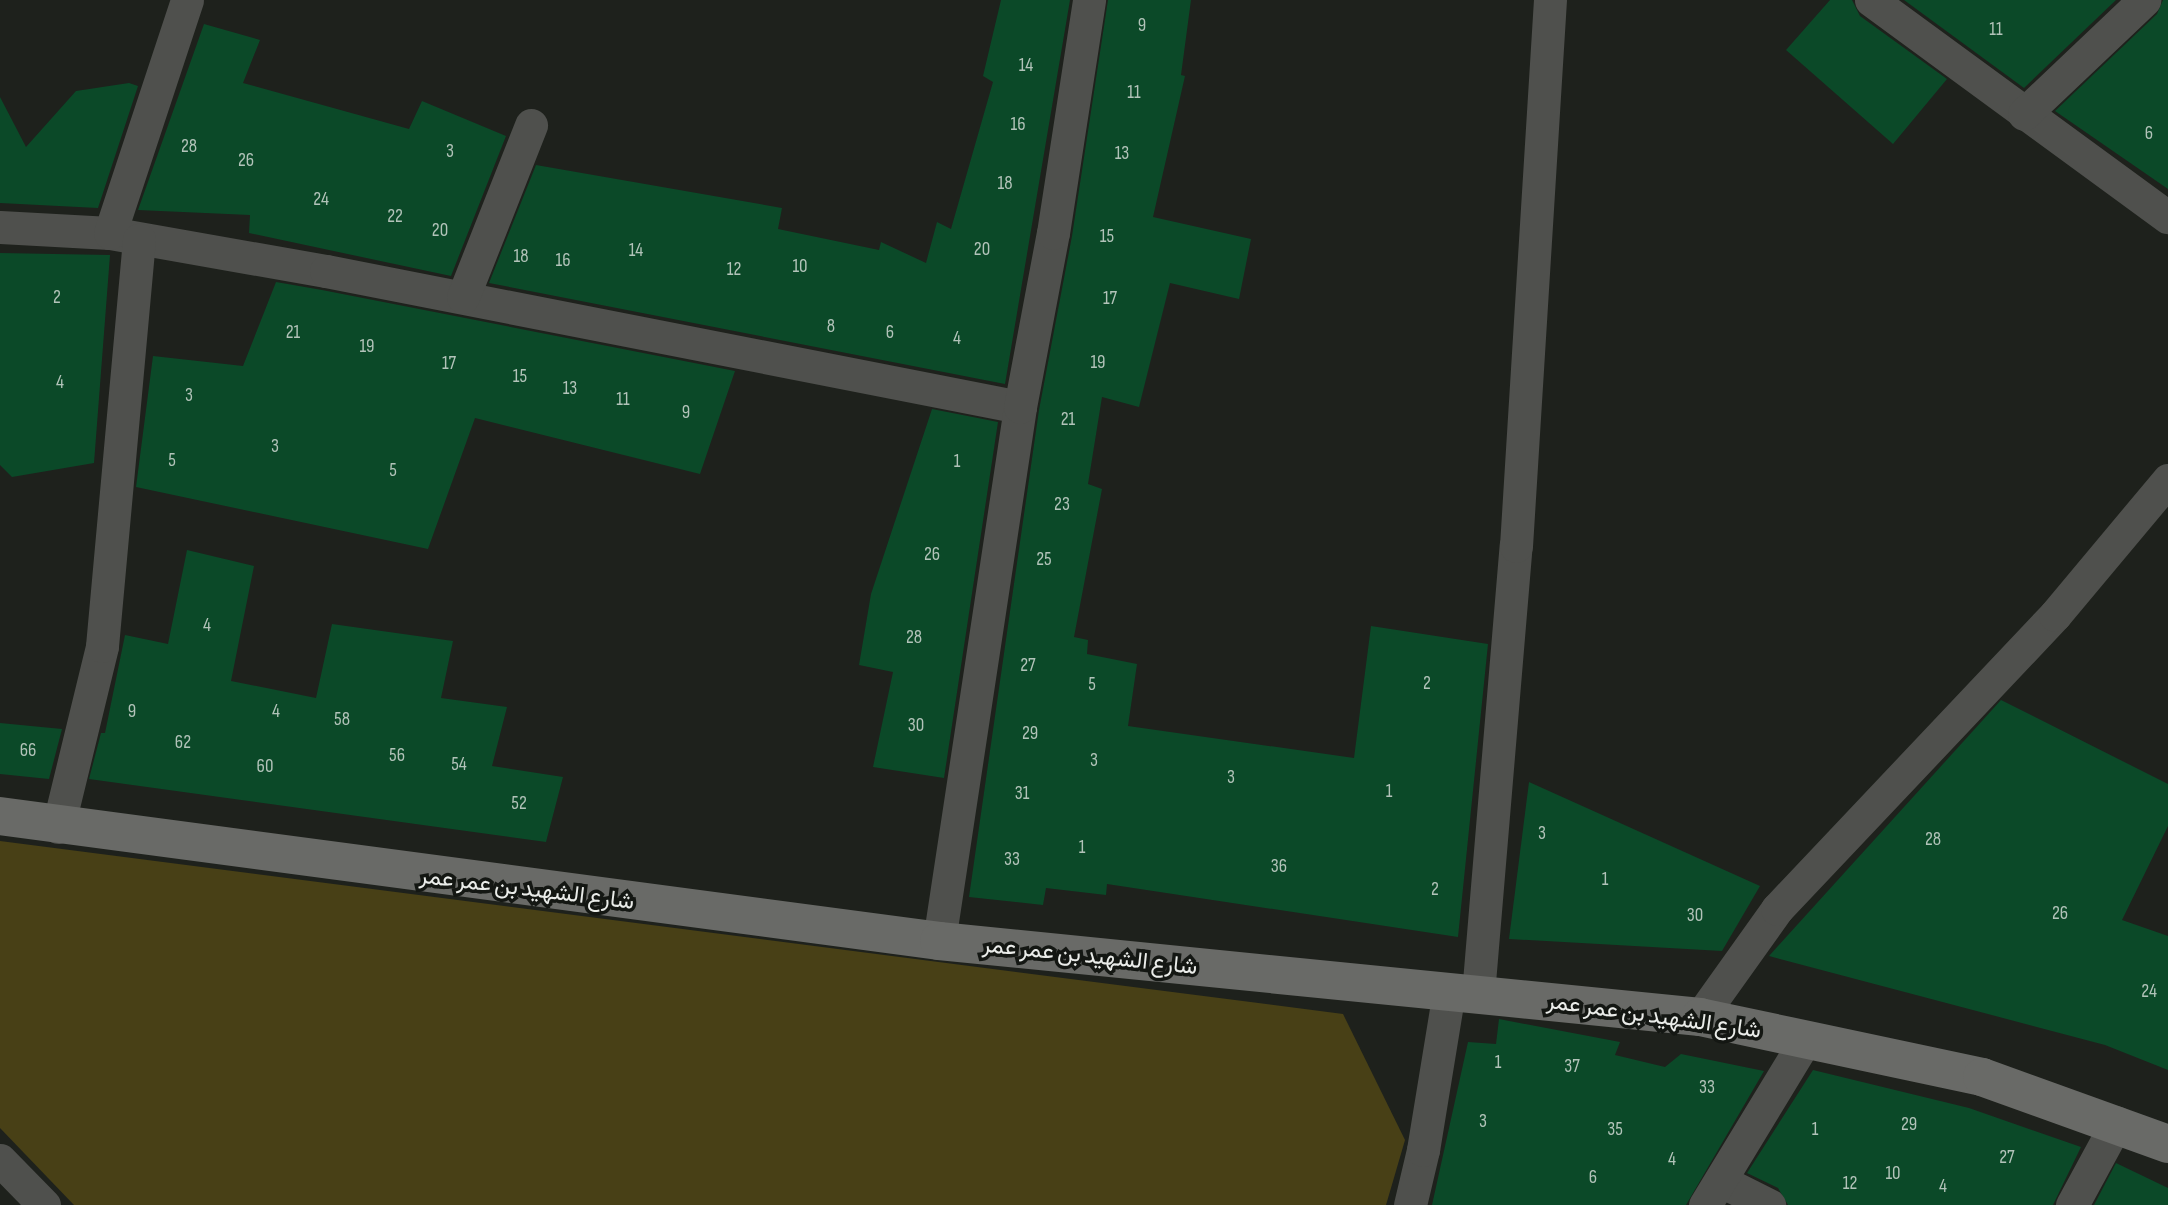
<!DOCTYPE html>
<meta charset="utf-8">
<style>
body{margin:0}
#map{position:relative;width:2168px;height:1205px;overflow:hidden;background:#1e211c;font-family:"Sofia Sans Condensed",Vazirmatn,sans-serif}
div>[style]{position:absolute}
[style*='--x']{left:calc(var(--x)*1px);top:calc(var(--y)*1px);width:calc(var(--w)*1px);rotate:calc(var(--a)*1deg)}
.green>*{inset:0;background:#484016}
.building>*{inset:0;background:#0b4928}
.street>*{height:33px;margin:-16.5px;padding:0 16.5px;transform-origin:16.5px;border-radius:16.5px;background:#4f504d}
.secondary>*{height:38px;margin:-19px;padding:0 19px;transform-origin:19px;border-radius:19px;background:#696a67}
span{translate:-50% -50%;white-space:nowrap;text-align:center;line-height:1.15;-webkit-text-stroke:7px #141713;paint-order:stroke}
.number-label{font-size:19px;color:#b2c3b9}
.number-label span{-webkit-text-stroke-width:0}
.street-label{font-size:23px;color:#eaece9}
</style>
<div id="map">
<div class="green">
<div style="clip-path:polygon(0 841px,1343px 1014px,1405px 1140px,1386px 1205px,74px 1205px,0 1128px)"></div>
</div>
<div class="building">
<div style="clip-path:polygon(1001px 0,1070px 0,1005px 384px,489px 283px,536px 165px,782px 208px,778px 229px,879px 250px,881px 242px,926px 263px,937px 222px,951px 229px,993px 82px,983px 76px)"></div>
<div style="clip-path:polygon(1108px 0,1191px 0,1181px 75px,1185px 76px,1153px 217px,1251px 239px,1239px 299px,1170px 283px,1139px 407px,1102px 397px,1088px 484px,1102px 489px,1074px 637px,1088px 640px,1087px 654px,1137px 664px,1128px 726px,1354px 758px,1371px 626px,1488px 644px,1458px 937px,1107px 884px,1106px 895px,1046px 888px,1043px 905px,969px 897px,1039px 410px,1072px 236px)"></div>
<div style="clip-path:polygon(1830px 0,1852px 0,1860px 16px,1947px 79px,1893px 144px,1786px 50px)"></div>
<div style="clip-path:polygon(1904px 0,2116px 0,2024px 88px)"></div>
<div style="clip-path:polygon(2163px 0,2168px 0,2168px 189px,2055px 111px,2157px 14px)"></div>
<div style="clip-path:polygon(204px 24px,260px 40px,243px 83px,409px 129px,422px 101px,506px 136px,451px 276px,249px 233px,250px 215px,138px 210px)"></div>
<div style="clip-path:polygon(129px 83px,138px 86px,98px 208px,0 203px,0 97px,26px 147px,76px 91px)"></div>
<div style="clip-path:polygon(0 253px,110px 255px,94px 463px,12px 477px,0 465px)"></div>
<div style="clip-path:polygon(276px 282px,322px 290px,735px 371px,700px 474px,475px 418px,428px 549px,136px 487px,153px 356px,243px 366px)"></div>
<div style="clip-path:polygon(932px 409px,998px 422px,944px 778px,873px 767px,893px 672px,859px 665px,871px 594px)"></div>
<div style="clip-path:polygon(187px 550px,254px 566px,231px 681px,316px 698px,332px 624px,453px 641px,441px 698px,507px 707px,492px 766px,563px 777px,546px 842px,89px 779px,101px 733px,105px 733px,125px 635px,168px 644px)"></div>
<div style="clip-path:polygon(2001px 700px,2168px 784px,2168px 826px,2122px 920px,2168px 936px,2168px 1070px,2105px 1045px,1769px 956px)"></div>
<div style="clip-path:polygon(0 723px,62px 729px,49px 779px,0 774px)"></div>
<div style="clip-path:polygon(1529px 782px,1760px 886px,1722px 951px,1509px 939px)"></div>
<div style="clip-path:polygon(1499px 1019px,1620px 1042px,1615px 1055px,1665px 1067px,1681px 1054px,1764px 1071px,1686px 1205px,1432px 1205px,1468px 1042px,1496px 1044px)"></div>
<div style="clip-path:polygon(1813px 1070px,1969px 1108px,2081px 1147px,2053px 1205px,1788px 1205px,1778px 1188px,1747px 1173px)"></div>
<div style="clip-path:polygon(2116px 1163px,2168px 1188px,2168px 1205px,2094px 1205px)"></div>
</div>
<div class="street">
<div style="--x:1871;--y:0;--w:368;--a:36.2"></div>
<div style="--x:2024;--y:114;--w:166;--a:-43.5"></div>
<div style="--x:0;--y:227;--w:110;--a:3.1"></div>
<div style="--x:110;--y:233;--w:219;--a:10"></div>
<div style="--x:326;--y:271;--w:707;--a:11.09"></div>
<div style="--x:110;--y:233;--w:245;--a:-71.7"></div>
<div style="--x:463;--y:297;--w:185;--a:-68.4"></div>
<div style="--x:58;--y:827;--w:186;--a:-76.3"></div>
<div style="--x:102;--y:646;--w:408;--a:-84.8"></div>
<div style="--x:939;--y:941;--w:540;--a:-81.37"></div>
<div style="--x:1020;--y:407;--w:177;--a:-79.3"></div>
<div style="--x:1053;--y:233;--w:236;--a:-81.2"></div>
<div style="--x:1478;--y:994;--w:450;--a:-85.2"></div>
<div style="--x:1516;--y:546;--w:547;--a:-86.44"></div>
<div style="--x:1700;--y:1017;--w:133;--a:-54.5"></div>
<div style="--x:1777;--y:909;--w:405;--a:-46.6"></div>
<div style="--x:2055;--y:615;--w:176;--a:-50.1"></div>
<div style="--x:0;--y:1160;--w:63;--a:45.6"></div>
<div style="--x:1721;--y:1181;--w:54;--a:26.6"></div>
<div style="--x:1410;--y:1205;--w:57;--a:-76.7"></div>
<div style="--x:1423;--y:1150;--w:161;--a:-80.7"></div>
<div style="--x:1705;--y:1205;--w:194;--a:-58.7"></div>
<div style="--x:2072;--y:1205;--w:94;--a:-61.5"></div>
</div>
<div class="secondary">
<div style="--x:0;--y:816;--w:947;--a:7.58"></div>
<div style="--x:939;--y:941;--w:765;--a:5.7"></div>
<div style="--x:1700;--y:1017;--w:288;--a:12"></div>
<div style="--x:1982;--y:1077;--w:198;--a:19.8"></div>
</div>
<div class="number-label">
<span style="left:1142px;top:26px">9</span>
<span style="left:1996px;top:30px">11</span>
<span style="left:1026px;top:66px">14</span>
<span style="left:1134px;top:93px">11</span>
<span style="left:1018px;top:125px">16</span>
<span style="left:2149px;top:134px">6</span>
<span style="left:189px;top:147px">28</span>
<span style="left:450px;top:152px">3</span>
<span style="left:1122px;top:154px">13</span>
<span style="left:246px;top:161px">26</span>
<span style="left:1005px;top:184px">18</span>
<span style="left:321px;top:200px">24</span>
<span style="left:395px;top:217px">22</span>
<span style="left:440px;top:231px">20</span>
<span style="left:1107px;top:237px">15</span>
<span style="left:982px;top:250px">20</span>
<span style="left:636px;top:251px">14</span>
<span style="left:521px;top:257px">18</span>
<span style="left:563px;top:261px">16</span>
<span style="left:800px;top:267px">10</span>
<span style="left:734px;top:270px">12</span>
<span style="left:57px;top:298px">2</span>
<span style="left:1110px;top:299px">17</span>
<span style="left:831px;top:327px">8</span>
<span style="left:293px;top:333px">21</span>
<span style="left:890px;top:333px">6</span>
<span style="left:957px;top:339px">4</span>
<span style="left:367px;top:347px">19</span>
<span style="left:1098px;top:363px">19</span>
<span style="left:449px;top:364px">17</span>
<span style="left:520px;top:377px">15</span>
<span style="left:60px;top:383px">4</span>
<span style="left:570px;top:389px">13</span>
<span style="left:189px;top:396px">3</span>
<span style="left:623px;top:400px">11</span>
<span style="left:686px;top:413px">9</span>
<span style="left:1068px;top:420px">21</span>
<span style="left:275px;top:447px">3</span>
<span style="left:172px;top:461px">5</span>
<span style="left:957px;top:462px">1</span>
<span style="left:393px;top:471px">5</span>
<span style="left:1062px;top:505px">23</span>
<span style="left:932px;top:555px">26</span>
<span style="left:1044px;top:560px">25</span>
<span style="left:207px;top:626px">4</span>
<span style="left:914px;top:638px">28</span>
<span style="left:1028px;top:666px">27</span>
<span style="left:1427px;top:684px">2</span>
<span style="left:1092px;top:685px">5</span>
<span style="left:132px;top:712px">9</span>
<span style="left:276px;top:712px">4</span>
<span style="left:342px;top:720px">58</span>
<span style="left:916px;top:726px">30</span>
<span style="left:1030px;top:734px">29</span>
<span style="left:183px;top:743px">62</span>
<span style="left:28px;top:751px">66</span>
<span style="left:397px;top:756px">56</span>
<span style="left:1094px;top:761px">3</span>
<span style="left:459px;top:765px">54</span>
<span style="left:265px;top:767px">60</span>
<span style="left:1231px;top:778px">3</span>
<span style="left:1389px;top:792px">1</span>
<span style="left:1022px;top:794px">31</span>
<span style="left:519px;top:804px">52</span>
<span style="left:1542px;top:834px">3</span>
<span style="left:1933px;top:840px">28</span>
<span style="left:1082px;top:848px">1</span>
<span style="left:1012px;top:860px">33</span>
<span style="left:1279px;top:867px">36</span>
<span style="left:1605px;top:880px">1</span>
<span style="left:1435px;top:890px">2</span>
<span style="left:2060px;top:914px">26</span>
<span style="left:1695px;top:916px">30</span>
<span style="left:2149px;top:992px">24</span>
<span style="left:1498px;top:1063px">1</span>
<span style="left:1572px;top:1067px">37</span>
<span style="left:1707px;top:1088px">33</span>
<span style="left:1483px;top:1122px">3</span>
<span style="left:1909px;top:1125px">29</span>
<span style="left:1615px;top:1130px">35</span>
<span style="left:1815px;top:1130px">1</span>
<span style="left:2007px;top:1158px">27</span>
<span style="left:1672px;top:1160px">4</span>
<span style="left:1893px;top:1174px">10</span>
<span style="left:1593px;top:1178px">6</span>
<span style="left:1850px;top:1184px">12</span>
<span style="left:1943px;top:1187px">4</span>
</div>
<div class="street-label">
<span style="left:527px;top:889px;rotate:7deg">شارع الشهيد بن عمر عمر</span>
<span style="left:1090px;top:956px;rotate:6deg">شارع الشهيد بن عمر عمر</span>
<span style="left:1654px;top:1016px;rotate:8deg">شارع الشهيد بن عمر عمر</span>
</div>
</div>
